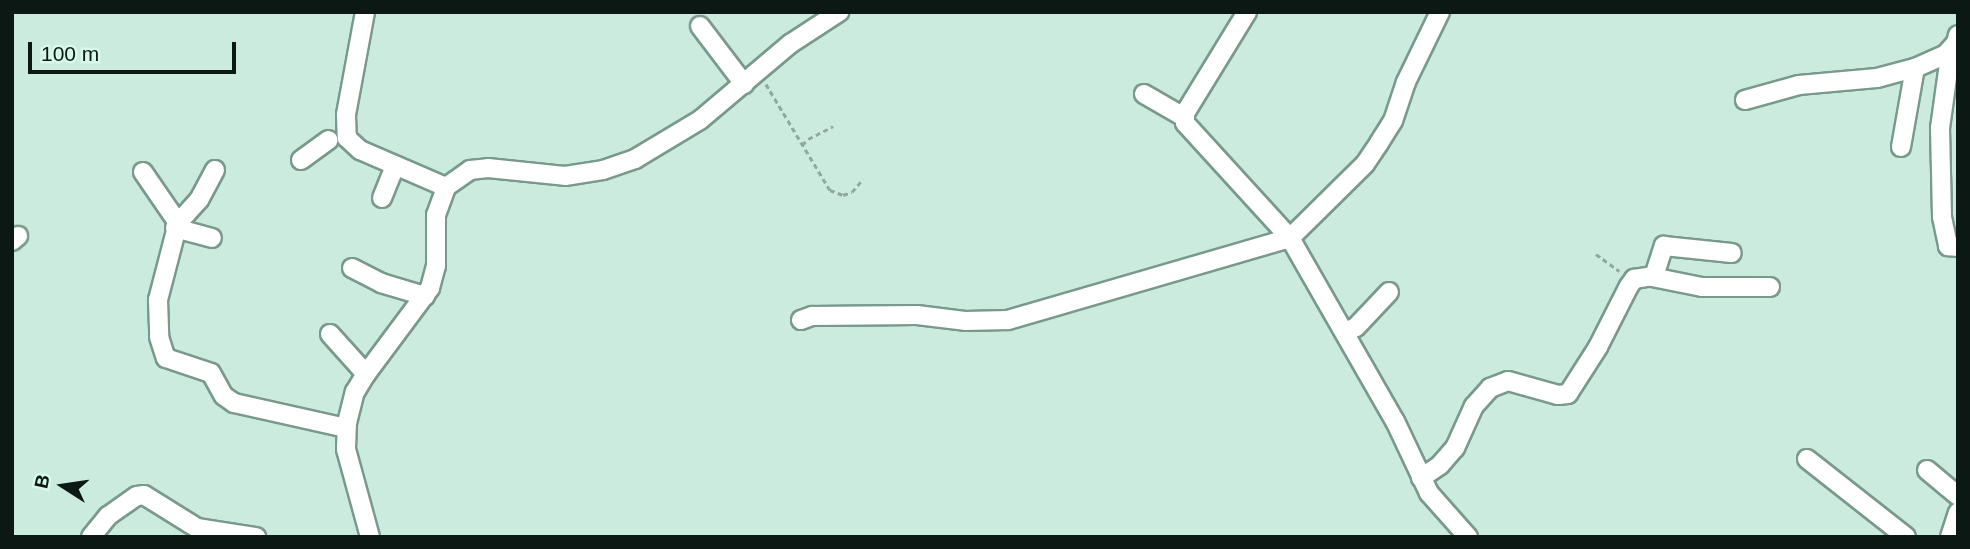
<!DOCTYPE html>
<style>
body{margin:0}
#map{position:relative;width:1970px;height:549px;overflow:hidden;background:#caebdd;font-family:Helvetica,sans-serif}
div>[style]{position:absolute}
[style*='--x']{left:calc(var(--x)*1px);top:calc(var(--y)*1px);width:calc(var(--w)*1px);rotate:calc(var(--a)*1deg)}
.path>*{height:2.5px;margin-top:-1.25px;transform-origin:0;background:repeating-linear-gradient(90deg,#8fa99e 0 5px,transparent 0 8.5px)}
.roads{filter:drop-shadow(2px 0 #7a998d) drop-shadow(-2px 0 #7a998d) drop-shadow(0 2px #7a998d) drop-shadow(0 -2px #7a998d)}
.minor>*{height:18px;margin:-9px;padding:0 9px;transform-origin:9px;border-radius:9px;background:#fff}
span{translate:-50% -50%;white-space:nowrap;text-align:center;line-height:1.15;-webkit-text-stroke:7px #d7f8ea;paint-order:stroke}
.frame{position:absolute;inset:0;border:14px solid #0c1814;pointer-events:none}
.north{position:absolute;left:28px;top:451px;width:70px;height:70px;-webkit-text-stroke:5px #d7f8ea;paint-order:stroke;rotate:282deg;font-size:19px;font-weight:700;line-height:28px;text-align:center;color:#0c1814}
.north::after{content:'';display:block;margin:auto;width:24px;height:32px;background:#0c1814;clip-path:polygon(50% 0,100% 100%,50% 72%,0 100%)}
.scale{position:absolute;left:28px;top:42px;width:208px;height:32px;box-sizing:border-box;border:4px solid #0c1814;border-top:0;padding-left:9px;font-size:21px;line-height:24px;white-space:nowrap;color:#0c1814;-webkit-text-stroke:5px #d7f8ea;paint-order:stroke}
</style>
<div id="map">
<div class="path">
<div style="--x:766;--y:84;--w:124;--a:58.9"></div>
<div style="--x:830;--y:190;--w:14;--a:21"></div>
<div style="--x:843;--y:195;--w:9;--a:-18"></div>
<div style="--x:852;--y:192;--w:17;--a:-50"></div>
<div style="--x:802;--y:145;--w:8;--a:-45"></div>
<div style="--x:808;--y:139;--w:28;--a:-27"></div>
<div style="--x:1596;--y:254;--w:29;--a:36"></div>
</div>
<div class="roads">
<div class="minor">
<div style="--x:365;--y:12;--w:105;--a:100.5"></div>
<div style="--x:346;--y:115;--w:23;--a:88"></div>
<div style="--x:347;--y:138;--w:18;--a:43"></div>
<div style="--x:360;--y:150;--w:94;--a:23.3"></div>
<div style="--x:1247;--y:12;--w:119;--a:121.5"></div>
<div style="--x:1185;--y:113;--w:10;--a:90"></div>
<div style="--x:1185;--y:123;--w:156;--a:47.6"></div>
<div style="--x:1290;--y:238;--w:211;--a:60.2"></div>
<div style="--x:1395;--y:421;--w:80;--a:64.7"></div>
<div style="--x:1429;--y:493;--w:59;--a:48.4"></div>
<div style="--x:700;--y:26;--w:73;--a:52.8"></div>
<div style="--x:1951;--y:49;--w:80;--a:97.9"></div>
<div style="--x:1940;--y:128;--w:89;--a:88.7"></div>
<div style="--x:1942;--y:217;--w:30;--a:78"></div>
<div style="--x:1948;--y:246;--w:10;--a:6"></div>
<div style="--x:1144;--y:94;--w:46;--a:29.9"></div>
<div style="--x:1745;--y:100;--w:56;--a:-15.5"></div>
<div style="--x:1799;--y:85;--w:78;--a:-5.1"></div>
<div style="--x:1877;--y:78;--w:39;--a:-15"></div>
<div style="--x:1915;--y:68;--w:34;--a:-24"></div>
<div style="--x:1946;--y:54;--w:15;--a:-48"></div>
<div style="--x:1956;--y:43;--w:8;--a:-76"></div>
<div style="--x:1901;--y:147;--w:80;--a:-80"></div>
<div style="--x:301;--y:160;--w:34;--a:-36"></div>
<div style="--x:143;--y:172;--w:62;--a:55.5"></div>
<div style="--x:178;--y:223;--w:80;--a:104.6"></div>
<div style="--x:158;--y:300;--w:37;--a:88"></div>
<div style="--x:159;--y:337;--w:22;--a:72"></div>
<div style="--x:166;--y:358;--w:47;--a:18.4"></div>
<div style="--x:211;--y:373;--w:26;--a:61"></div>
<div style="--x:224;--y:396;--w:12;--a:35"></div>
<div style="--x:234;--y:403;--w:115;--a:12.6"></div>
<div style="--x:382;--y:198;--w:35;--a:-68"></div>
<div style="--x:178;--y:223;--w:31;--a:-48"></div>
<div style="--x:199;--y:200;--w:34;--a:-62"></div>
<div style="--x:175;--y:228;--w:38;--a:15"></div>
<div style="--x:12;--y:241;--w:8;--a:-40"></div>
<div style="--x:352;--y:268;--w:33;--a:27"></div>
<div style="--x:381;--y:283;--w:46;--a:16.5"></div>
<div style="--x:1652;--y:277;--w:51;--a:11.3"></div>
<div style="--x:1702;--y:287;--w:68;--a:0"></div>
<div style="--x:801;--y:320;--w:12;--a:-20"></div>
<div style="--x:812;--y:316;--w:105;--a:-0.5"></div>
<div style="--x:917;--y:315;--w:48;--a:7.1"></div>
<div style="--x:965;--y:321;--w:43;--a:-1.3"></div>
<div style="--x:1008;--y:320;--w:294;--a:-16.2"></div>
<div style="--x:1290;--y:238;--w:105;--a:-44.6"></div>
<div style="--x:1365;--y:164;--w:25;--a:-56"></div>
<div style="--x:1379;--y:143;--w:26;--a:-58"></div>
<div style="--x:1393;--y:121;--w:41;--a:-71.6"></div>
<div style="--x:1406;--y:82;--w:78;--a:-64.1"></div>
<div style="--x:1345;--y:332;--w:12;--a:-24"></div>
<div style="--x:1356;--y:327;--w:48;--a:-46.7"></div>
<div style="--x:330;--y:334;--w:54;--a:48"></div>
<div style="--x:1807;--y:459;--w:126;--a:38.2"></div>
<div style="--x:1927;--y:470;--w:40;--a:40"></div>
<div style="--x:1421;--y:478;--w:23;--a:-34"></div>
<div style="--x:1440;--y:465;--w:23;--a:-49"></div>
<div style="--x:1455;--y:448;--w:46;--a:-65.7"></div>
<div style="--x:1474;--y:406;--w:24;--a:-48"></div>
<div style="--x:1490;--y:388;--w:19;--a:-21"></div>
<div style="--x:1508;--y:381;--w:52;--a:15.6"></div>
<div style="--x:1558;--y:395;--w:10;--a:-6"></div>
<div style="--x:1568;--y:394;--w:56;--a:-57.4"></div>
<div style="--x:1598;--y:347;--w:68;--a:-63.1"></div>
<div style="--x:1629;--y:286;--w:9;--a:-54"></div>
<div style="--x:1634;--y:279;--w:20;--a:-9"></div>
<div style="--x:1654;--y:276;--w:32;--a:-72"></div>
<div style="--x:1664;--y:246;--w:68;--a:5.9"></div>
<div style="--x:91;--y:537;--w:27;--a:-51"></div>
<div style="--x:108;--y:516;--w:35;--a:-35"></div>
<div style="--x:137;--y:496;--w:7;--a:-8"></div>
<div style="--x:144;--y:495;--w:62;--a:31.9"></div>
<div style="--x:197;--y:528;--w:60;--a:8.7"></div>
<div style="--x:370;--y:537;--w:91;--a:-105.3"></div>
<div style="--x:346;--y:449;--w:26;--a:-88"></div>
<div style="--x:347;--y:423;--w:32;--a:-76"></div>
<div style="--x:355;--y:392;--w:21;--a:-59"></div>
<div style="--x:366;--y:374;--w:107;--a:-53.3"></div>
<div style="--x:430;--y:288;--w:23;--a:-75"></div>
<div style="--x:436;--y:266;--w:51;--a:-90"></div>
<div style="--x:436;--y:215;--w:30;--a:-70"></div>
<div style="--x:446;--y:187;--w:29;--a:-35"></div>
<div style="--x:470;--y:170;--w:18;--a:-6"></div>
<div style="--x:488;--y:168;--w:77;--a:5.9"></div>
<div style="--x:565;--y:176;--w:38;--a:-9"></div>
<div style="--x:603;--y:170;--w:34;--a:-19"></div>
<div style="--x:635;--y:159;--w:76;--a:-31"></div>
<div style="--x:700;--y:120;--w:118;--a:-40.2"></div>
<div style="--x:790;--y:44;--w:59;--a:-33.1"></div>
<div style="--x:1950;--y:537;--w:26;--a:-72"></div>
</div>
</div>
<div class="frame"></div>
<div class="north">B</div>
<div class="scale">100 m</div>
</div>
